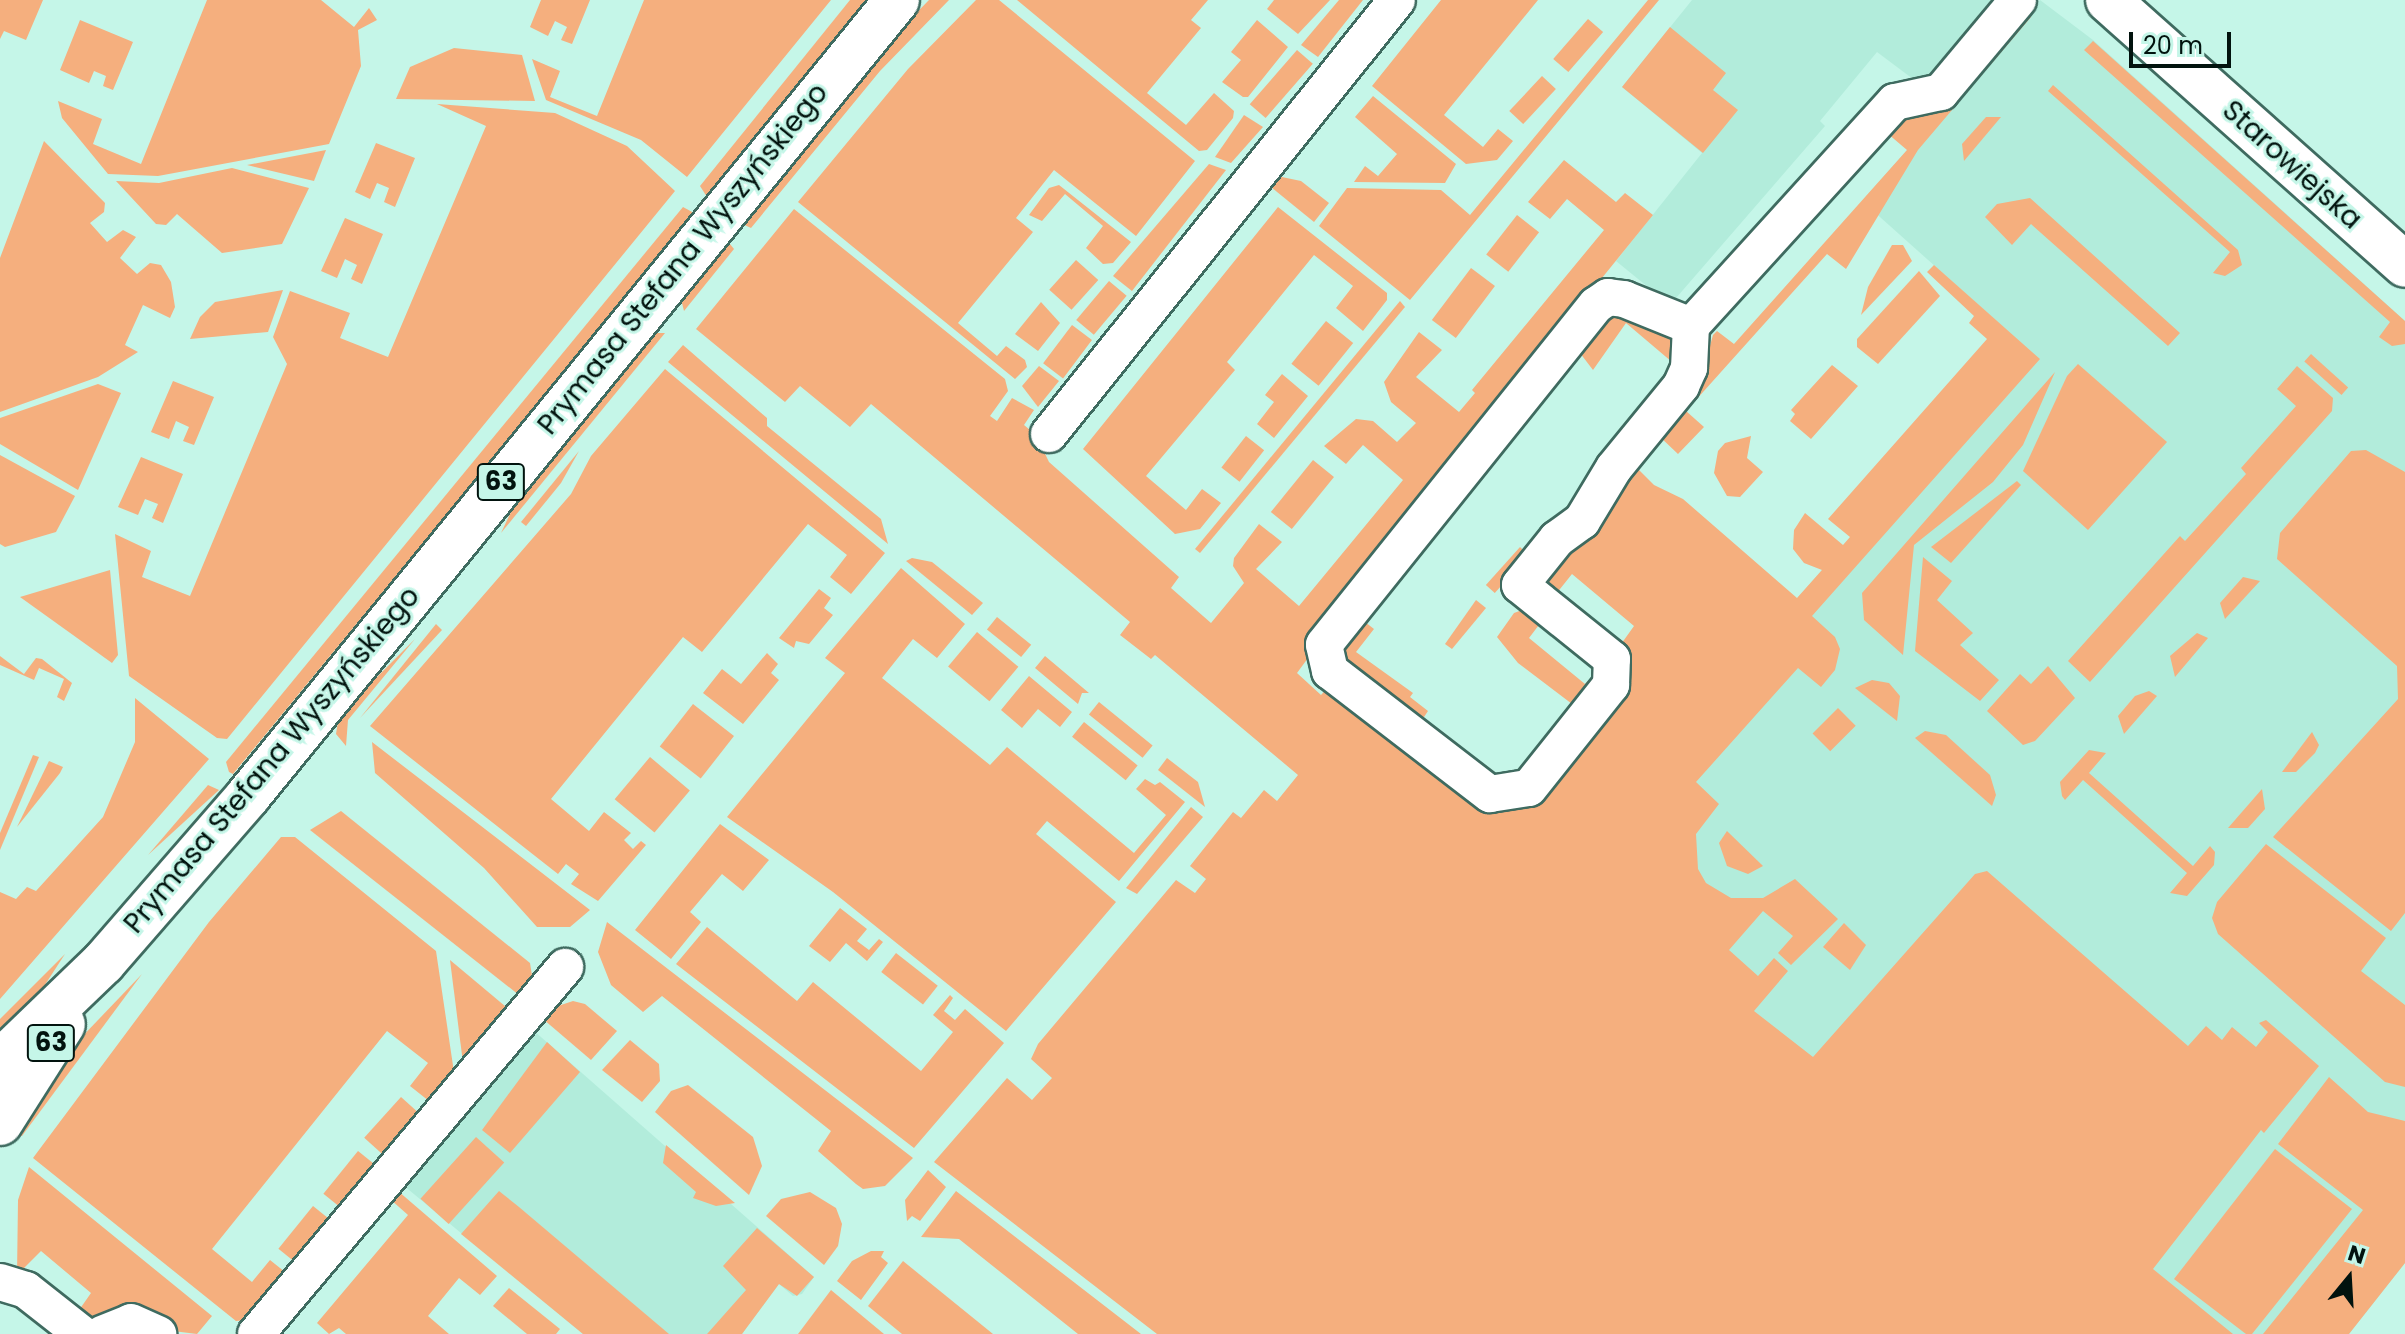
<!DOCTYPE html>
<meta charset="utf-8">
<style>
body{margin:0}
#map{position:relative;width:2405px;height:1334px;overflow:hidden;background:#c5f6e8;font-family:Poppins,sans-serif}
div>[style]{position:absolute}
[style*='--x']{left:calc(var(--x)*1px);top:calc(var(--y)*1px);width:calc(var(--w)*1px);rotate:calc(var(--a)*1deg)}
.built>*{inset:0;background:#b2ecdb}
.green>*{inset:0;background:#f5af7e;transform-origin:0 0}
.roads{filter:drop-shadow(2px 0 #3f6b60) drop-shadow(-2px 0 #3f6b60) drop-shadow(0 2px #3f6b60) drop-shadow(0 -2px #3f6b60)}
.minor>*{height:36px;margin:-18px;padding:0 18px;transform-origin:18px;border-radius:18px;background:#fff}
.major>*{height:44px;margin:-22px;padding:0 22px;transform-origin:22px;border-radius:22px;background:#fff}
span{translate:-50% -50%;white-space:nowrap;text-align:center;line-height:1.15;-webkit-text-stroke:6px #c5f6e8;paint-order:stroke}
.shield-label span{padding:2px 6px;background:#c5f6e8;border:2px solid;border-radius:6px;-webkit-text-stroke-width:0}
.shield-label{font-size:26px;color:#02130e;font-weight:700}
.street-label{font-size:28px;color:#02130e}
.north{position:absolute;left:2309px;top:1238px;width:80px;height:80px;-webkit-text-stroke:6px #c5f6e8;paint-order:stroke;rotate:18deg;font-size:22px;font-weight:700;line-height:32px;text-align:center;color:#02130e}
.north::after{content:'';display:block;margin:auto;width:28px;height:36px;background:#02130e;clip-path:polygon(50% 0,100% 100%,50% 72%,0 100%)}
.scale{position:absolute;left:2129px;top:32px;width:102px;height:36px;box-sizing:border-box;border:4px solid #02130e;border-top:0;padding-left:10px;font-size:24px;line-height:28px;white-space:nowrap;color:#02130e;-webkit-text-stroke:6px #c5f6e8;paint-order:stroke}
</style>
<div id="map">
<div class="built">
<div style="clip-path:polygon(1692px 0,2000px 0,1925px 88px,1877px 52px,1820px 121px,1825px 126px,1670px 305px,1616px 261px,1702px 153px,1622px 87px)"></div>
<div style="clip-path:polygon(2040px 0,2093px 40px,2405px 321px,2405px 1263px,2349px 1334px,2100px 1334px,1893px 1201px,1477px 861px,1678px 623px,1734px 671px,2020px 342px,1862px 201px)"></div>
<div style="clip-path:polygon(533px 1030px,814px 1277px,802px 1294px,793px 1296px,779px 1284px,742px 1334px,583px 1334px,403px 1185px)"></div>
</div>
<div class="green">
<div style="clip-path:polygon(0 0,43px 0,26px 40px,4px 31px,0 39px)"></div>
<div style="clip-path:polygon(207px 0,321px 0,354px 27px,369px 8px,377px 20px,358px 30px,361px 66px,329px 144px,158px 176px,108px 174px,62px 118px,58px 101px,102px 119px,93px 144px,141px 164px)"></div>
<div style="clip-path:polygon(541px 0,590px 0,572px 44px,561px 40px,567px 27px,555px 21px,548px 36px,530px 27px)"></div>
<div style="clip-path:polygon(644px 0,831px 0,687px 177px,641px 140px,546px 100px,532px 59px,560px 71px,550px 97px,597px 116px)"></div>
<div style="clip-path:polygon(850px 0,869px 0,707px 197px,700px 186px)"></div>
<div style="clip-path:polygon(929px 0,949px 0,880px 71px,751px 228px,738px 222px,865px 66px)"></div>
<div style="clip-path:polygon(976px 0,999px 0,1195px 161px,1136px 236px,1054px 170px,1016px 218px,1033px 232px,958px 323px,997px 356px,1006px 346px,1025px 360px,1027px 367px,1015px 379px,798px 202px,908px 69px)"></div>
<div style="clip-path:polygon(1017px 0,1208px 0,1191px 20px,1201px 28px,1147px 93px,1186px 125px,1214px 93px,1234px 111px,1233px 118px,1207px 150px,1199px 151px)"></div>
<div style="clip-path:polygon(1274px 0,1330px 0,1298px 34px,1267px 9px)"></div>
<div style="clip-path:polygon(1339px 0,1363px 0,1318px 57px,1301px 45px)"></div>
<div style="clip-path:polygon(1441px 0,1538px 0,1444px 115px,1483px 147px,1498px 129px,1513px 141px,1497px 160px,1466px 164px,1372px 86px)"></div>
<div style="clip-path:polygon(1648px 0,1659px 0,1410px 300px,1319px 226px,1347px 188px,1441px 190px,1470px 215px)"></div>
<div style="clip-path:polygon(2026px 13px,2031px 17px,1918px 150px,1846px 269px,1827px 254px,1686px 411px,1704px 427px,1678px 454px,1658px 435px,1700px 381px,1713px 335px,1717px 331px,1734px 344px,1907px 150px,1887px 133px,1891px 125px,1945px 106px)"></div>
<div style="left:1588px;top:19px;width:20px;height:53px;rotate:41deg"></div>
<div style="clip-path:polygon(80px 20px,133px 42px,113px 90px,103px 86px,106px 76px,94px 71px,89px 83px,60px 70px)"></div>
<div style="clip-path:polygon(1257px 20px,1288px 47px,1248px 97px,1243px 97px,1222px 82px,1241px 60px,1231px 52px)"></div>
<div style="clip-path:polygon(1670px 27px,1726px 73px,1713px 90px,1738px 110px,1703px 153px,1622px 87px)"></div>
<div style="clip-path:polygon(2093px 41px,2405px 321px,2405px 344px,2392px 346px,2379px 337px,2390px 322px,2084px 50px)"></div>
<div style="clip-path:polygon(454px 48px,522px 55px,535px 101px,396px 99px,410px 67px)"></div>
<div style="left:1297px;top:50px;width:21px;height:72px;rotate:41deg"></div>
<div style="left:1542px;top:76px;width:19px;height:48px;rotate:43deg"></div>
<div style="clip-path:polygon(2053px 85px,2238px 250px,2242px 265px,2225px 276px,2213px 273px,2230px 252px,2048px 91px)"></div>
<div style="clip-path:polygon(1373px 96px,1456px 164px,1445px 183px,1354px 182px,1365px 166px,1378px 176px,1397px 154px,1355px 117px)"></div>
<div style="clip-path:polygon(437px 104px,555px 113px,627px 146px,675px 191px,227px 739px,217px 738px,129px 676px,115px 534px,151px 551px,142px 577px,190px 596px,287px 364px,273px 337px,290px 291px,350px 313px,340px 338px,388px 357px,486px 126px)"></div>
<div style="clip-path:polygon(1244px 115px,1263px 127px,1231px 163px,1215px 157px)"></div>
<div style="clip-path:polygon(1986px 117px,2001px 117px,1964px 161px,1962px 144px)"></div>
<div style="clip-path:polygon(44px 141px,105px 203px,104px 212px,90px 223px,107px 242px,123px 230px,136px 237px,120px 258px,137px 274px,150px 263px,161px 265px,171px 282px,175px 307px,170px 318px,143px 305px,125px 345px,138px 352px,98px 377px,0 412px,0 258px)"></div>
<div style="clip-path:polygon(376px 143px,415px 158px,395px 207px,384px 202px,389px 188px,377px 183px,370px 199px,355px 192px)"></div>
<div style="clip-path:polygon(326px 150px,314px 181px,247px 165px)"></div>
<div style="clip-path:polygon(1564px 160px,1616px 202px,1625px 193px,1653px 215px,1312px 636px,1311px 654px,1297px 673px,1321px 695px,1333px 682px,1488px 807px,1520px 808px,1631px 678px,1619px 647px,1634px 626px,1572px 574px,1556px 594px,1548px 583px,1549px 572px,1630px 461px,1654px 485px,1683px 499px,1797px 598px,1822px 570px,1804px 563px,1793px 549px,1794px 530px,1805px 513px,1843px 545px,1850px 537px,1828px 519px,1987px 339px,1969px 323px,1974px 316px,1927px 272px,1934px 265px,2040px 359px,1812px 616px,1835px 637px,1840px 649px,1835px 670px,1821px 687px,1798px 668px,1696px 782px,1719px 804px,1696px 834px,1698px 869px,1706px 883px,1731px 898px,1763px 898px,1795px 879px,1838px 919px,1791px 965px,1778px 953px,1793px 936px,1763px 911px,1729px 950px,1758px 976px,1774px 958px,1788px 971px,1754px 1011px,1813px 1057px,1975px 874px,1987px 871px,2188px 1046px,2206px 1026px,2222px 1040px,2232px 1027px,2256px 1047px,2268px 1032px,2259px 1023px,2266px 1020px,2319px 1066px,2264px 1133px,2261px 1130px,2153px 1269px,2233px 1334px,1157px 1334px,934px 1162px,1007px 1078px,1032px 1100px,1052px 1078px,1031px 1059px,1038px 1044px,1176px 880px,1195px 893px,1206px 879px,1190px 866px,1233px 812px,1241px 818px,1264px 790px,1277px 801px,1298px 775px,1155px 655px,1151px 659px,1120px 635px,1130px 622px,871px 404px,850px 427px,800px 386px,785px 402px,696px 329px,794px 209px,1005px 379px,1008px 391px,990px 416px,997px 421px,1012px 398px,1034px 410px,1024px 425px,1036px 435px,1049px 462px,1179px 577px,1171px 588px,1211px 623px,1244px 583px,1233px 566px,1234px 558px,1259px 524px,1282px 542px,1256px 569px,1299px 606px,1403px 480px,1363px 445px,1346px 464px,1324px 446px,1356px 419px,1373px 421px,1397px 442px,1416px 423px,1391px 402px,1384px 382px,1419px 332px,1442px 350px,1416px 377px,1459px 412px,1475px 393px,1472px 390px,1604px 230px,1567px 199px,1550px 219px,1528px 202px)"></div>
<div style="clip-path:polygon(1209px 164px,1226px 170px,1132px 291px,1113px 276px)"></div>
<div style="clip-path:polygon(232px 168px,309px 188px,282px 244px,222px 253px,177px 214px,166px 225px,156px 224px,116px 181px,159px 183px)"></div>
<div style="clip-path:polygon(1277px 176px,1301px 181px,1329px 203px,1314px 222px,1266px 183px)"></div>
<div style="clip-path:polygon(1059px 185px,1131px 242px,1113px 263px,1103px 264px,1086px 248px,1103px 226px,1065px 194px,1042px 221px,1029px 215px,1049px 188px)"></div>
<div style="clip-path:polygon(2030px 198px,2180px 333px,2168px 346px,2031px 224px,2012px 245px,1985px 217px,1997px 204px)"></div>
<div style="clip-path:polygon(683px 207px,694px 213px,233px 774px,229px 772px,226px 762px)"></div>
<div style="clip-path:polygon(1278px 207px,1387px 293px,1387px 300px,1363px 331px,1336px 308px,1353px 286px,1314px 255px,1227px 362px,1235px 370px,1146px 476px,1186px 510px,1202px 489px,1221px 503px,1200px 529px,1175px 534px,1083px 449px)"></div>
<div style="left:1517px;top:215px;width:28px;height:50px;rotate:38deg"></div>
<div style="clip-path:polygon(345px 218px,383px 234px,362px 284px,351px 279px,357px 265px,345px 259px,337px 278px,321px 271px)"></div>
<div style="clip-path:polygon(725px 238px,734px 249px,684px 311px,681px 299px)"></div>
<div style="clip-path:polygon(1892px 245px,1903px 245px,1912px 261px,1861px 315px,1868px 287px)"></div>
<div style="left:1076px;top:260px;width:30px;height:40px;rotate:42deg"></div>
<div style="left:1471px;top:268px;width:30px;height:65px;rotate:37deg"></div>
<div style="clip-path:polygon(1919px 271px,1940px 296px,1878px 364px,1857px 347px,1857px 339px)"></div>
<div style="left:1109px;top:281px;width:23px;height:51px;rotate:40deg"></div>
<div style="clip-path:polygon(283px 290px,268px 332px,190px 339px,200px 317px,215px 302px)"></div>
<div style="clip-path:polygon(1400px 301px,1405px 307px,1200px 553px,1195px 549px)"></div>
<div style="clip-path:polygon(1041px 302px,1060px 323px,1038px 351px,1015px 334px)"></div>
<div style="clip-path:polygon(1613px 312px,1675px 336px,1672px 362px,1626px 323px,1593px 370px,1580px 353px)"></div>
<div style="left:1326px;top:321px;width:35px;height:55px;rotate:39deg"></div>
<div style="left:1072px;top:325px;width:25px;height:48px;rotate:37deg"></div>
<div style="clip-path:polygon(652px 333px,665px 333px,501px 533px,521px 491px)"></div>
<div style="clip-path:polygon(683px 345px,767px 418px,767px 426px,881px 519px,888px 544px,668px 362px)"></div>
<div style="left:2311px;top:354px;width:50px;height:10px;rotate:42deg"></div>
<div style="clip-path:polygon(2078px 364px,2167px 442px,2088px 530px,2023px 471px,2067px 376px)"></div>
<div style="clip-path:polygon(1832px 365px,1858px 386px,1811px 439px,1790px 421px,1795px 414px,1791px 410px)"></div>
<div style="clip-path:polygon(1039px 366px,1059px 381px,1038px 407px,1022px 386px)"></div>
<div style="clip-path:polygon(2297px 366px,2333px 398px,2332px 411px,2090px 682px,2068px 661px,2180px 536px,2185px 541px,2246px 474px,2241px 468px,2296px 406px,2277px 389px)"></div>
<div style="clip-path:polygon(665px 369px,885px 553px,851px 594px,830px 577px,847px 555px,808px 524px,702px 652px,683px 637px,551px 799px,589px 831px,604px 812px,631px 833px,624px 840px,633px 849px,641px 841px,646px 845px,598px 901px,571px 884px,579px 874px,566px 864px,558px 874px,370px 726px,571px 494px,591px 456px)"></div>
<div style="clip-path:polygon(2055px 372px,2023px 445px,1993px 482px,1914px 545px,1903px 655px,1864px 620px,1862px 593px)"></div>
<div style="clip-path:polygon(1282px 374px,1308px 396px,1274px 438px,1257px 424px,1274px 402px,1265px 395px)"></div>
<div style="clip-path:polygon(173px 381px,214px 397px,194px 445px,183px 441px,189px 427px,176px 421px,169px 439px,151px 432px)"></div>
<div style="clip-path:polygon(98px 384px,121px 393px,78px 490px,0 444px,0 418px)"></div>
<div style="left:1246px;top:436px;width:23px;height:40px;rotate:38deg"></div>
<div style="clip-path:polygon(1751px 436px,1747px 458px,1763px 472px,1740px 497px,1727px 496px,1714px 473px,1718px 451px,1725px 443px)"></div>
<div style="clip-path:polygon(2366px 450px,2405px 472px,2405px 913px,2391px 931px,2273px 837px,2398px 699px,2397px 666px,2277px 559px,2280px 533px,2351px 451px)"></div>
<div style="clip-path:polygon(579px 451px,561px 483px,526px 526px,521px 522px)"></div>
<div style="clip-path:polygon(0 455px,75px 496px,56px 532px,5px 547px,0 544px)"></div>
<div style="clip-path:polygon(141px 457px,183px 474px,163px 523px,152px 518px,158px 504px,145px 499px,138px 515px,118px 507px)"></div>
<div style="left:1313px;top:460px;width:27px;height:67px;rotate:39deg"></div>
<div style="clip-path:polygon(2017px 481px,2021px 485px,1951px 563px,1931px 547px)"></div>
<div style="left:1520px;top:547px;width:12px;height:51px;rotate:42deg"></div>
<div style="clip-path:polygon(1923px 557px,1952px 581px,1937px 600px,1973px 633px,1960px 645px,1999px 680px,1980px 701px,1915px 651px)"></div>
<div style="clip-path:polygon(912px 558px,932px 562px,983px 603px,972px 615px,906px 561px)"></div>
<div style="clip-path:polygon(901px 568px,965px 624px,937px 658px,913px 639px,882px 678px,990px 765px,1007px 747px,1134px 853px,1166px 815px,1136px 789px,1145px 779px,1155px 785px,1160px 782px,1185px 802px,1119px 881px,1047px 821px,1036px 834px,1116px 902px,1006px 1031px,833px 892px,727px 817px,845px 673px,825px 658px)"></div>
<div style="clip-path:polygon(110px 570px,118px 655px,112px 663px,20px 597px)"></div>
<div style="clip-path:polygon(2243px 577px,2260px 581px,2225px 619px,2220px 603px)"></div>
<div style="clip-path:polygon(819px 589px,831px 598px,824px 608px,833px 615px,809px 644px,796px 641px,794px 648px,779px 638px)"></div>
<div style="clip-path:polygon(1476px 600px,1486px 608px,1452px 649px,1445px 644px)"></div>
<div style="clip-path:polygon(1525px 609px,1545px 617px,1529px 638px,1585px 684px,1602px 666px,1576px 707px,1518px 663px,1497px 637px,1514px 613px)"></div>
<div style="left:997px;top:617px;width:44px;height:16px;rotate:39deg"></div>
<div style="clip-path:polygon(1365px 622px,1374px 629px,1356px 652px,1413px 693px,1410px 697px,1428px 711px,1418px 726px,1334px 650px)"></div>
<div style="clip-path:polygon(436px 624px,442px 630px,360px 718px)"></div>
<div style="left:977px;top:632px;width:54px;height:45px;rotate:40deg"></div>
<div style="clip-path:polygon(2197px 633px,2208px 638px,2175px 677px,2170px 656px)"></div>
<div style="clip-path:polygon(415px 639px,348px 720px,346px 746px,336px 734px,339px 715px)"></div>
<div style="clip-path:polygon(767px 653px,778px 664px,771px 673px,779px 680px,743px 724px,703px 693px,722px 669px,741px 684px)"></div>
<div style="clip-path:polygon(0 656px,24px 674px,36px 658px,42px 659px,72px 683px,64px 701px,57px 697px,64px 679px,39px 668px,34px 680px,0 665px)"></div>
<div style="clip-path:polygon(1045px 656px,1089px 693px,1082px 693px,1078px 704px,1035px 668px)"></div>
<div style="clip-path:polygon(2048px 666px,2075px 698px,2035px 741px,2023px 745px,1987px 711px,2020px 674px,2031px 684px)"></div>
<div style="clip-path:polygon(1029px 676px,1072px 712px,1060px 727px,1038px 709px,1022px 728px,1001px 710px)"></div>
<div style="clip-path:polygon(1872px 680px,1889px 683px,1900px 696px,1897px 721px,1855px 688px)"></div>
<div style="clip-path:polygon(2149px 691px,2157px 696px,2124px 734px,2118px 716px,2135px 696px)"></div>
<div style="clip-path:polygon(135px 698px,209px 759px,0 999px,0 892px,16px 899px,27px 887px,36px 891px,103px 817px,135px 742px)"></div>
<div style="left:1099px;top:702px;width:69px;height:16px;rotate:39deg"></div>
<div style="left:693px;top:704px;width:52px;height:54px;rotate:38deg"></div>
<div style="left:1838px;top:708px;width:25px;height:36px;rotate:45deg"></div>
<div style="left:1084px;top:722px;width:69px;height:19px;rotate:39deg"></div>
<div style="clip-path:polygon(1925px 731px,1946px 735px,1990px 775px,1996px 795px,1992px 806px,1915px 738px)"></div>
<div style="clip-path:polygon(2312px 732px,2319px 745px,2315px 753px,2296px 772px,2282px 772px)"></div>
<div style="clip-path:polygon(372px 742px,590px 910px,570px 927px,537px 927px,484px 868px,375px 773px)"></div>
<div style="clip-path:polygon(2089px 750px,2106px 753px,2089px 773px,2193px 866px,2210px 846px,2215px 852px,2214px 865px,2187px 896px,2170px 893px,2187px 873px,2083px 780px,2065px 800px,2062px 796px,2060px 782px)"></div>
<div style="clip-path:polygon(33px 755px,39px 757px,0 850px,0 833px)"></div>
<div style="left:650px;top:757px;width:52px;height:55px;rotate:40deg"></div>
<div style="clip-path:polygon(1167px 758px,1198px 782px,1205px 807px,1158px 770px)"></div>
<div style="clip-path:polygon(49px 761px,63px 767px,60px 773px,17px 827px)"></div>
<div style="clip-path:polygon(208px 785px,219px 790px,148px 855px)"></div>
<div style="clip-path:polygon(2262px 789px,2265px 809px,2248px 828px,2228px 828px)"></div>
<div style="clip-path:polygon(1191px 807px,1203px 817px,1137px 894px,1126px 888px)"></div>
<div style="clip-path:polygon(341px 811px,530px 963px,533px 982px,524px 999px,310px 830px)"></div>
<div style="clip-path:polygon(720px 824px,769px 860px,743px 891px,722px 874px,690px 912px,701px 922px,671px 959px,635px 930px)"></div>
<div style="clip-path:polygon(1727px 831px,1763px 866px,1748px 874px,1727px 866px,1719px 843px)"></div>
<div style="clip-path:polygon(281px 837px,295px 837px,436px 951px,455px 1079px,434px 1105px,410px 1086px,428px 1063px,387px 1031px,212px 1249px,252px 1282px,270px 1260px,290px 1276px,247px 1320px,236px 1321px,33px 1158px,209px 922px)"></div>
<div style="clip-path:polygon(2266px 844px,2386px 938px,2361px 971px,2405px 1005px,2405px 1087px,2385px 1082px,2218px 934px,2212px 918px,2217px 902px)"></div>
<div style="clip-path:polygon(840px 908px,867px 929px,857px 941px,869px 950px,879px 939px,883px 942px,867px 961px,846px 943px,830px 962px,809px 946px)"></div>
<div style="clip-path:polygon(607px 922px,913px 1158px,885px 1186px,863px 1189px,856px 1184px,818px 1151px,831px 1131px,662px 996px,643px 1012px,611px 985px,598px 952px)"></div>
<div style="clip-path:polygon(1844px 923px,1866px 945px,1850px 970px,1823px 947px)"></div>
<div style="clip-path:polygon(707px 927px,797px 1001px,813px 982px,921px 1071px,953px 1032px,933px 1015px,950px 995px,953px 998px,944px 1011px,955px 1020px,965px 1009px,1004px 1043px,914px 1148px,676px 964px)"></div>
<div style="left:896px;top:953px;width:53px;height:24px;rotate:38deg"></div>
<div style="clip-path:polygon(65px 954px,24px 1017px,0 1044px,0 1019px)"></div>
<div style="clip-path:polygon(450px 960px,512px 1012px,464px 1071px)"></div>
<div style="clip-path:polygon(142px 974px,22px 1136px,9px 1134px,77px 1042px)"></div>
<div style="clip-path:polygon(573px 1001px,585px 1004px,617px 1031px,591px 1060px,543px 1019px,552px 1008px)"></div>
<div style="clip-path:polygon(630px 1040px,659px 1064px,660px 1081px,642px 1102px,602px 1070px)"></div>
<div style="clip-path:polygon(547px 1042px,580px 1072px,510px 1153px,482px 1130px)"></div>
<div style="clip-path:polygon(2329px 1077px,2368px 1112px,2405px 1121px,2405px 1263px,2349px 1334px,2263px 1334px,2363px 1210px,2278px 1144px)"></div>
<div style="clip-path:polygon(688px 1085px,753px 1137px,762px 1166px,749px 1195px,655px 1112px,671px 1091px)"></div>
<div style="left:401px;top:1097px;width:31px;height:55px;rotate:42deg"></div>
<div style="left:476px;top:1137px;width:38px;height:83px;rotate:42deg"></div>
<div style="clip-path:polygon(666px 1145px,735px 1203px,716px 1206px,693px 1198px,696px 1192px,663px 1163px)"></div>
<div style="clip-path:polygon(2275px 1149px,2352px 1209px,2252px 1334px,2246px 1334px,2174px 1279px)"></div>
<div style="left:358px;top:1151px;width:28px;height:55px;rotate:39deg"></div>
<div style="clip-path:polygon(29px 1167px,212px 1316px,197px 1334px,93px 1321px,77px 1313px,91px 1293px,41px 1251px,17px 1275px,18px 1200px)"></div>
<div style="clip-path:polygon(928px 1170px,946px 1187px,920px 1221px,912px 1216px,907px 1221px,905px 1200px)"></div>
<div style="clip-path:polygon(398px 1191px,497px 1276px,480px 1295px,459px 1278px,428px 1316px,449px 1334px,346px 1334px,339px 1328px,329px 1334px,317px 1323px,408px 1215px,390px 1199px)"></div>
<div style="clip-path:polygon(499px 1191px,519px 1207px,669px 1334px,583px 1334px,461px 1234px)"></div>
<div style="clip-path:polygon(956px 1191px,1141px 1334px,1078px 1334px,959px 1239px,921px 1237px)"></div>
<div style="clip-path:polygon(810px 1192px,836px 1208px,842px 1224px,838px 1246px,824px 1265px,766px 1216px,781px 1199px)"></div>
<div style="left:313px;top:1206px;width:28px;height:55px;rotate:39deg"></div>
<div style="clip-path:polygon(757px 1228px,814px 1277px,797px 1296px,779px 1284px,742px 1334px,707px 1334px,746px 1290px,723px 1266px)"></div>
<div style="clip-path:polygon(871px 1251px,884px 1251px,881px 1257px,888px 1263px,861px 1300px,837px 1281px,852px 1261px)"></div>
<div style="clip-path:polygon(903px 1261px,993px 1334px,902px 1334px,868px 1306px)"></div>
<div style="clip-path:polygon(509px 1288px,560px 1329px,556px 1334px,527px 1334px,493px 1306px)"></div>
<div style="clip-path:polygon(831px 1290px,884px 1334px,798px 1334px)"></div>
</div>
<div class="roads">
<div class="minor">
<div style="--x:1691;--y:326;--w:72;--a:-158.1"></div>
<div style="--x:1624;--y:299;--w:16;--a:-173"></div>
<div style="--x:1608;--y:297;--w:14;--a:146"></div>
<div style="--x:1596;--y:305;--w:435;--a:128.7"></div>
<div style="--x:1324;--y:645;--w:27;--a:77"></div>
<div style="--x:1330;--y:671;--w:202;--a:37.6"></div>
<div style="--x:1490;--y:794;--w:39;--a:-9"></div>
<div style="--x:1529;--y:788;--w:132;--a:-51.5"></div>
<div style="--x:1611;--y:685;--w:26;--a:-88"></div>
<div style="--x:1612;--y:659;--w:118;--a:-141.2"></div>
<div style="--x:1520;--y:585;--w:59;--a:-51.2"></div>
<div style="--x:1557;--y:539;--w:31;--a:-36"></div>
<div style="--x:1582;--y:521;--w:62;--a:-58.9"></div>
<div style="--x:1614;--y:468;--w:106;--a:-50.7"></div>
<div style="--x:1681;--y:386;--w:20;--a:-66"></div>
<div style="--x:1689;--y:368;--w:42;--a:-87.3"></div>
<div style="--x:1691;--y:326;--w:303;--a:-47.7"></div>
<div style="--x:1895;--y:102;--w:47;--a:-12.3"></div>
<div style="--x:1941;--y:92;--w:120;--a:-50.1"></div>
<div style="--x:1049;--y:434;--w:556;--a:-51.28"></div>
<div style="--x:0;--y:1282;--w:27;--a:17"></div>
<div style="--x:26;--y:1290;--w:71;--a:38.2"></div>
<div style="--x:102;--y:1334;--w:31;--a:-22"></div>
<div style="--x:131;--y:1322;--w:30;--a:24"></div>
<div style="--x:256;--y:1334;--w:480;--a:-49.9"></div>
</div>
<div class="major">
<div style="--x:2108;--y:0;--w:398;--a:41.7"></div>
<div style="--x:0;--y:1062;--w:143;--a:-43.9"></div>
<div style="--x:103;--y:963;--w:221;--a:-49"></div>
<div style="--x:248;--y:796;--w:1027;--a:-50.81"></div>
<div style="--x:0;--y:1123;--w:117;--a:-57.5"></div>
</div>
</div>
<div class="shield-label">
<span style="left:501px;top:482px">63</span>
<span style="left:51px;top:1043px">63</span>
</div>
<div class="street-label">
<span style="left:2292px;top:165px;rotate:42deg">Starowiejska</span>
<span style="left:683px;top:259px;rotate:-51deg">Prymasa Stefana Wyszyńskiego</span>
<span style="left:272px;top:760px;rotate:-50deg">Prymasa Stefana Wyszyńskiego</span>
</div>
<div class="north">N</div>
<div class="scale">20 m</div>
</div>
